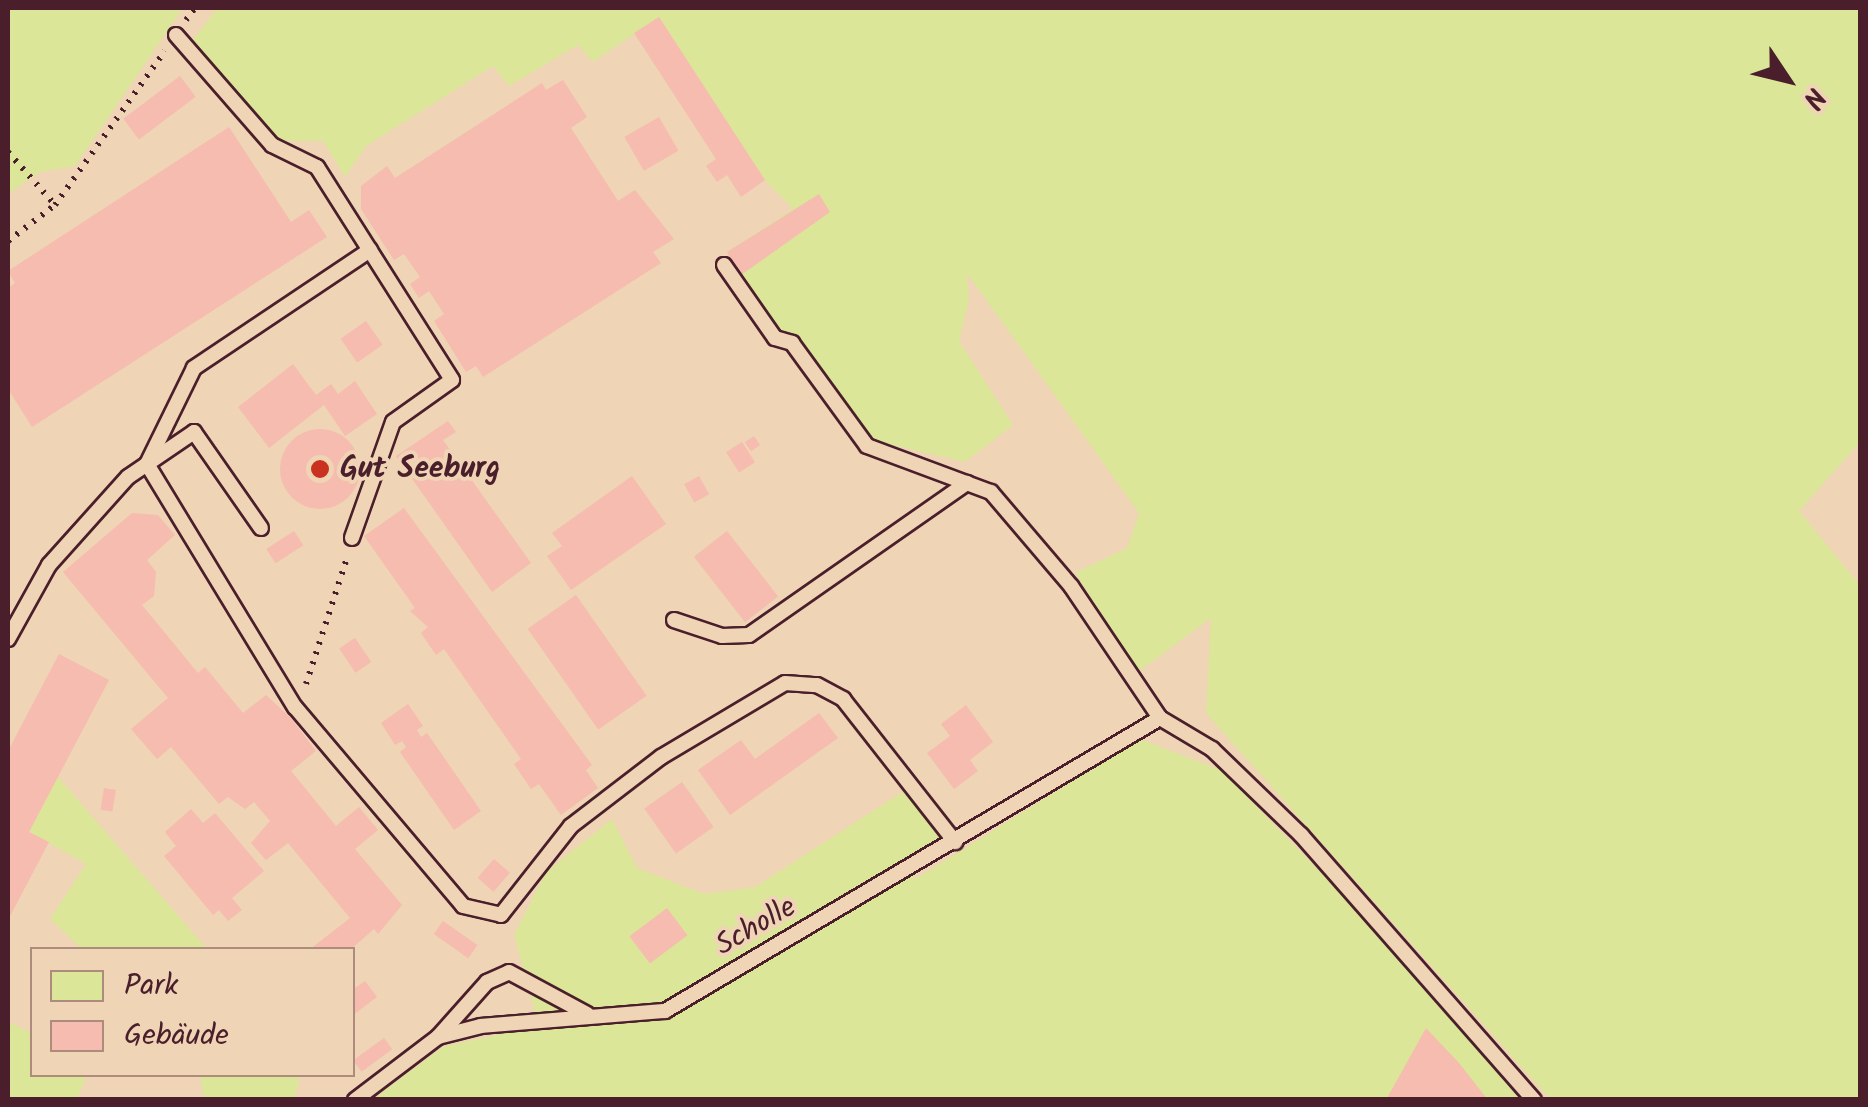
<!DOCTYPE html>
<meta charset="utf-8">
<style>
body{margin:0}
#map{position:relative;width:1868px;height:1107px;overflow:hidden;background:#efd4b6;font-family:Kalam,sans-serif}
div>[style]{position:absolute}
[style*='--x']{left:calc(var(--x)*1px);top:calc(var(--y)*1px);width:calc(var(--w)*1px);rotate:calc(var(--a)*1deg)}
.green>*{inset:0;background:#dbe699}
.building>*{inset:0;background:#f6bcaf;transform-origin:0 0}
.round{border-radius:50%}
.path>*{height:6px;margin-top:-3px;transform-origin:0;background:repeating-linear-gradient(90deg,#4a1f2b 0 2.5px,transparent 0 10.5px)}
.roads{filter:drop-shadow(2px 0 #4a1f2b) drop-shadow(-2px 0 #4a1f2b) drop-shadow(0 2px #4a1f2b) drop-shadow(0 -2px #4a1f2b)}
.service>*{height:14px;margin:-7px;padding:0 7px;transform-origin:7px;border-radius:7px;background:#efd4b6}
.dots>*{width:28px;height:28px;translate:-50% -50%;box-sizing:border-box;border:5px solid #efd4b6;border-radius:50%}
span{translate:-50% -50%;white-space:nowrap;text-align:center;line-height:1.15;-webkit-text-stroke:8px #efd4b6;paint-order:stroke}
.poi-label{font-size:30px;color:#4a1f2b;font-weight:700}
.left{translate:0 -50%;text-align:left}
.street-label{font-size:30px;color:#4a1f2b}
.frame{position:absolute;inset:0;border:10px solid #4a1f2b;pointer-events:none}
.legend{position:absolute;left:30px;top:947px;width:325px;height:130px;box-sizing:border-box;background:#efd4b6;border:2px solid #ad8c7e;margin:0;padding:12px 18px;list-style:none;font-size:30px;color:#4a1f2b}
.legend li{display:flex;align-items:center;gap:20px;height:50px}
.legend b{width:50px;border:2px solid #ad8c7e}
.north{position:absolute;left:1738px;top:30px;width:100px;height:100px;-webkit-text-stroke:8px #efd4b6;paint-order:stroke;rotate:125deg;font-size:28px;font-weight:700;line-height:40px;text-align:center;color:#4a1f2b}
.north::after{content:'';display:block;margin:auto;width:35px;height:45px;background:#4a1f2b;clip-path:polygon(50% 0,100% 100%,50% 72%,0 100%)}
</style>
<div id="map">
<div class="green">
<div style="clip-path:polygon(8px 8px,183px 8px,75px 166px,40px 172px,8px 194px)"></div>
<div style="clip-path:polygon(217px 8px,1860px 8px,1860px 442px,1799px 511px,1860px 585px,1860px 1099px,1550px 1099px,1206px 713px,1211px 618px,1138px 672px,1075px 573px,1127px 548px,1139px 513px,967px 273px,969px 300px,959px 341px,1013px 425px,965px 462px,871px 440px,797px 338px,781px 334px,727px 252px,793px 209px,765px 180px,659px 17px,593px 62px,578px 45px,509px 86px,493px 66px,366px 146px,345px 177px,323px 141px,277px 141px,193px 40px)"></div>
<div style="clip-path:polygon(1140px 739px,1221px 770px,1383px 936px,1519px 1099px,372px 1100px,444px 1046px,539px 1026px,514px 935px,546px 872px,612px 819px,637px 868px,704px 894px,755px 887px,904px 791px,942px 835px,912px 881px)"></div>
<div style="clip-path:polygon(58px 777px,207px 949px,82px 949px,50px 919px,86px 864px,29px 832px)"></div>
<div style="clip-path:polygon(8px 1022px,32px 1033px,32px 1074px,87px 1075px,77px 1099px,8px 1099px)"></div>
<div style="clip-path:polygon(200px 1075px,298px 1075px,299px 1083px,294px 1099px,204px 1099px)"></div>
</div>
<div class="building">
<div style="clip-path:polygon(659px 17px,765px 180px,741px 197px,727px 175px,717px 182px,706px 166px,716px 159px,634px 33px)"></div>
<div style="left:180px;top:76px;width:26px;height:71px;rotate:53deg"></div>
<div style="clip-path:polygon(563px 80px,587px 117px,571px 128px,618px 201px,635px 190px,674px 239px,653px 252px,661px 263px,483px 377px,476px 366px,466px 372px,434px 321px,444px 314px,429px 291px,419px 298px,410px 284px,420px 277px,404px 254px,394px 260px,361px 209px,361px 186px,387px 166px,395px 178px,542px 83px,546px 90px)"></div>
<div style="left:659px;top:117px;width:39px;height:40px;rotate:60deg"></div>
<div style="clip-path:polygon(229px 127px,291px 222px,309px 210px,327px 237px,32px 427px,8px 389px,8px 288px,15px 283px,8px 271px)"></div>
<div style="clip-path:polygon(819px 194px,830px 212px,741px 275px,727px 252px)"></div>
<div style="left:366px;top:321px;width:29px;height:31px;rotate:55deg"></div>
<div style="clip-path:polygon(293px 364px,316px 395px,331px 384px,338px 394px,355px 381px,377px 414px,345px 436px,324px 405px,269px 448px,238px 407px)"></div>
<div style="clip-path:polygon(448px 421px,456px 432px,443px 440px,531px 563px,492px 592px,396px 456px)"></div>
<div class="round" style="left:280px;top:429px;width:80px;height:80px"></div>
<div style="left:754px;top:436px;width:11px;height:11px;rotate:56deg"></div>
<div style="left:742px;top:442px;width:24px;height:19px;rotate:57deg"></div>
<div style="clip-path:polygon(632px 476px,666px 524px,571px 590px,547px 556px,562px 546px,552px 533px)"></div>
<div style="left:699px;top:476px;width:21px;height:17px;rotate:61deg"></div>
<div style="clip-path:polygon(404px 508px,592px 765px,586px 770px,598px 788px,561px 815px,539px 784px,531px 789px,514px 764px,521px 759px,444px 649px,436px 655px,421px 633px,428px 627px,410px 611px,415px 608px,364px 536px)"></div>
<div style="clip-path:polygon(132px 513px,158px 515px,175px 535px,147px 560px,156px 572px,154px 596px,142px 605px,198px 673px,205px 667px,243px 713px,266px 695px,290px 717px,316px 751px,291px 771px,336px 826px,359px 807px,378px 830px,355px 849px,402px 905px,378px 934px,374px 929px,350px 950px,309px 950px,350px 918px,288px 843px,266px 860px,251px 843px,270px 821px,254px 802px,245px 809px,228px 797px,219px 804px,171px 747px,157px 759px,131px 729px,168px 698px,63px 572px)"></div>
<div style="left:294px;top:531px;width:17px;height:33px;rotate:57deg"></div>
<div style="left:727px;top:531px;width:83px;height:42px;rotate:52deg"></div>
<div style="left:576px;top:595px;width:123px;height:59px;rotate:55deg"></div>
<div style="left:355px;top:638px;width:29px;height:19px;rotate:56deg"></div>
<div style="clip-path:polygon(59px 654px,109px 680px,29px 832px,49px 842px,8px 920px,8px 751px)"></div>
<div style="clip-path:polygon(408px 704px,423px 726px,417px 730px,421px 737px,427px 733px,481px 811px,454px 830px,400px 752px,406px 747px,402px 741px,395px 745px,381px 723px)"></div>
<div style="clip-path:polygon(966px 705px,993px 742px,970px 760px,978px 771px,954px 789px,927px 753px,950px 736px,941px 724px)"></div>
<div style="clip-path:polygon(819px 713px,838px 738px,730px 815px,698px 770px,741px 740px,755px 759px)"></div>
<div style="left:682px;top:782px;width:55px;height:46px;rotate:55deg"></div>
<div style="left:104px;top:788px;width:12px;height:22px;rotate:9deg"></div>
<div style="clip-path:polygon(191px 809px,203px 823px,215px 813px,264px 871px,232px 898px,242px 910px,228px 921px,219px 910px,213px 915px,164px 856px,176px 846px,165px 832px)"></div>
<div style="left:494px;top:859px;width:21px;height:25px;rotate:41deg"></div>
<div style="left:667px;top:908px;width:34px;height:47px;rotate:53deg"></div>
<div style="left:443px;top:921px;width:42px;height:16px;rotate:35deg"></div>
<div style="clip-path:polygon(365px 981px,377px 997px,352px 1016px,352px 990px)"></div>
<div style="clip-path:polygon(1426px 1028px,1459px 1063px,1488px 1100px,1386px 1100px)"></div>
<div style="left:384px;top:1038px;width:14px;height:38px;rotate:54deg"></div>
</div>
<div class="path">
<div style="--x:186;--y:20;--w:15;--a:-53"></div>
<div style="--x:8;--y:152;--w:71;--a:48.4"></div>
<div style="--x:8;--y:241;--w:59;--a:-37.5"></div>
<div style="--x:55;--y:205;--w:189;--a:-54.5"></div>
<div style="--x:306;--y:684;--w:133;--a:-72"></div>
</div>
<div class="roads">
<div class="service">
<div style="--x:176;--y:35;--w:146;--a:48.9"></div>
<div style="--x:272;--y:145;--w:50;--a:26.1"></div>
<div style="--x:317;--y:167;--w:252;--a:57.6"></div>
<div style="--x:452;--y:380;--w:72;--a:144.6"></div>
<div style="--x:393;--y:422;--w:123;--a:109.5"></div>
<div style="--x:370;--y:250;--w:212;--a:146.2"></div>
<div style="--x:194;--y:368;--w:107;--a:116.1"></div>
<div style="--x:147;--y:464;--w:285;--a:58.7"></div>
<div style="--x:295;--y:707;--w:260;--a:49.8"></div>
<div style="--x:463;--y:906;--w:39;--a:13"></div>
<div style="--x:501;--y:915;--w:113;--a:-51.8"></div>
<div style="--x:571;--y:826;--w:113;--a:-37.5"></div>
<div style="--x:661;--y:757;--w:144;--a:-30.8"></div>
<div style="--x:785;--y:683;--w:32;--a:4"></div>
<div style="--x:817;--y:685;--w:30;--a:28"></div>
<div style="--x:843;--y:699;--w:182;--a:51.9"></div>
<div style="--x:724;--y:265;--w:89;--a:55.1"></div>
<div style="--x:775;--y:338;--w:18;--a:16"></div>
<div style="--x:792;--y:343;--w:127;--a:53.9"></div>
<div style="--x:867;--y:446;--w:132;--a:20.4"></div>
<div style="--x:991;--y:492;--w:123;--a:49.6"></div>
<div style="--x:1071;--y:586;--w:159;--a:56"></div>
<div style="--x:1160;--y:718;--w:61;--a:30.8"></div>
<div style="--x:1212;--y:749;--w:124;--a:44"></div>
<div style="--x:1301;--y:835;--w:353;--a:48.7"></div>
<div style="--x:674;--y:620;--w:51;--a:18.4"></div>
<div style="--x:722;--y:636;--w:27;--a:-2"></div>
<div style="--x:749;--y:635;--w:266;--a:-34.9"></div>
<div style="--x:8;--y:639;--w:85;--a:-61"></div>
<div style="--x:49;--y:565;--w:118;--a:-48.1"></div>
<div style="--x:128;--y:477;--w:80;--a:-34.3"></div>
<div style="--x:194;--y:432;--w:117;--a:55.1"></div>
<div style="--x:438;--y:1037;--w:74;--a:-48.3"></div>
<div style="--x:487;--y:982;--w:24;--a:-24"></div>
<div style="--x:509;--y:972;--w:89;--a:28.3"></div>
<div style="--x:355;--y:1100;--w:104;--a:-37.2"></div>
<div style="--x:438;--y:1037;--w:44;--a:-14.3"></div>
<div style="--x:481;--y:1026;--w:185;--a:-4.7"></div>
<div style="--x:665;--y:1011;--w:575;--a:-30.62"></div>
</div>
</div>
<div class="dots">
<div style="left:320px;top:469px;background:#c8321e"></div>
</div>
<div class="poi-label">
<span class="left" style="left:340px;top:469px">Gut Seeburg</span>
</div>
<div class="street-label">
<span style="left:756px;top:927px;rotate:-30deg">Scholle</span>
</div>
<div class="frame"></div>
<ul class="legend">
<li><b style="height:28px;background:#dbe699"></b>Park</li>
<li><b style="height:28px;background:#f6bcaf"></b>Gebäude</li>
</ul>
<div class="north">N</div>
</div>
